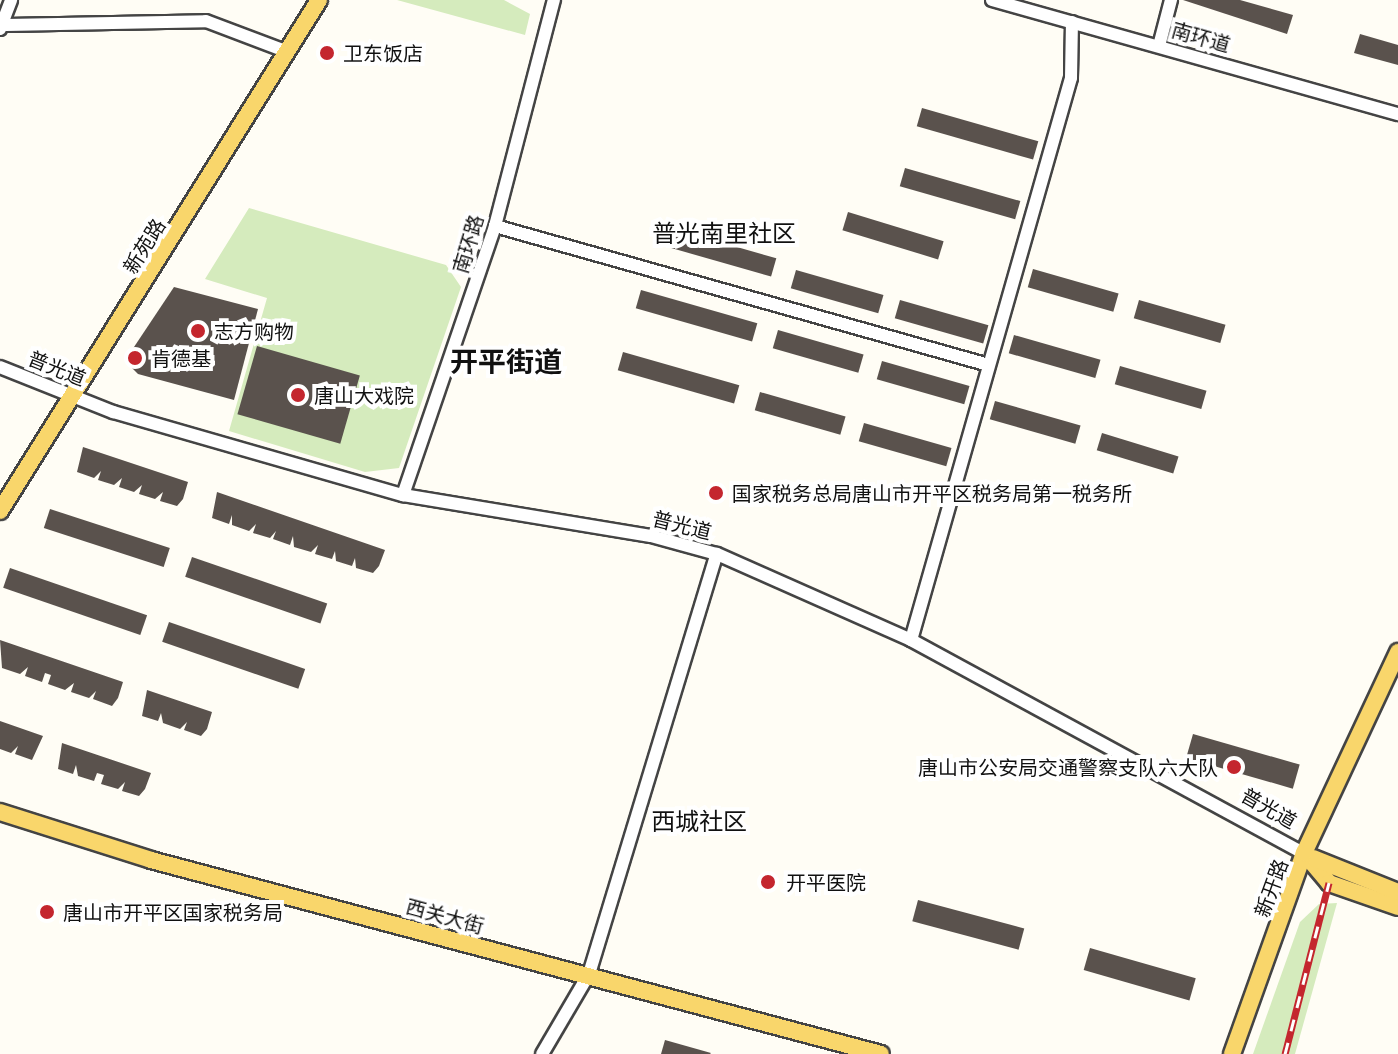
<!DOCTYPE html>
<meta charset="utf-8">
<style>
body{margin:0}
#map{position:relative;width:1398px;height:1054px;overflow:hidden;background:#fffdf5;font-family:"Noto Serif","Noto Sans SC",serif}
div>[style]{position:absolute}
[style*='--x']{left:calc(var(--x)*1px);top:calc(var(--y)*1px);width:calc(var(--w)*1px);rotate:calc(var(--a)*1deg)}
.green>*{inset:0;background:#d5ebbd}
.building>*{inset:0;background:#5a524d;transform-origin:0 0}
.roads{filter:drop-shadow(2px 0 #444) drop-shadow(-2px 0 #444) drop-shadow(0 2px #444) drop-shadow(0 -2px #444)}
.minor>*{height:12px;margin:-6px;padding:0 6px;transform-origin:6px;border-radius:6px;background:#fff}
.major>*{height:16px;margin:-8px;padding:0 8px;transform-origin:8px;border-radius:8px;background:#f9d66b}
.rail>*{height:7px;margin-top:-3.5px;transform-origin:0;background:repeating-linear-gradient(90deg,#fff 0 12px,#c4262e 0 24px);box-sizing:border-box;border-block:2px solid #c4262e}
.dots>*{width:22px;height:22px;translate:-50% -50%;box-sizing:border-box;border:4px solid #fff;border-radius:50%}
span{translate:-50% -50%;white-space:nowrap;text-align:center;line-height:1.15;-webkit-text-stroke:8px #fff;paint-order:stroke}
.street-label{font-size:20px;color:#111}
.poi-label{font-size:20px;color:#111}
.left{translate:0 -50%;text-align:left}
.right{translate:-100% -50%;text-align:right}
.quarter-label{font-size:24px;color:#111}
.district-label{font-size:28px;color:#111;font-weight:700}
</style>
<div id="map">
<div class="green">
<div style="clip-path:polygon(397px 0,504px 0,530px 14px,525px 35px)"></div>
<div style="clip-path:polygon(249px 208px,446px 265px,461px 287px,399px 468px,365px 472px,229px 431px,267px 298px,205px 279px)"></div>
<div style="clip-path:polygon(1337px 903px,1295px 1054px,1253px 1054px,1300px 922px,1319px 904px)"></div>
</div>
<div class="building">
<div style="clip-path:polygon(1183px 0,1240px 0,1293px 15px,1287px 34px)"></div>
<div style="clip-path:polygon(1360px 34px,1398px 45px,1398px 65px,1354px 53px)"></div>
<div style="left:922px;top:108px;width:121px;height:19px;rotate:16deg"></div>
<div style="left:905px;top:168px;width:120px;height:19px;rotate:16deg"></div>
<div style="left:848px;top:212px;width:100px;height:19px;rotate:17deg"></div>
<div style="left:660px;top:225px;width:121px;height:19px;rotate:16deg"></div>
<div style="left:1033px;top:269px;width:89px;height:19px;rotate:16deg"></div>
<div style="left:796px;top:270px;width:91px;height:19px;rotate:16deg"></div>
<div style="clip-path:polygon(174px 287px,258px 309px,234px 400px,138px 374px,129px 365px,130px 353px)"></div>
<div style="left:641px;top:290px;width:121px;height:19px;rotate:16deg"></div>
<div style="left:900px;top:300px;width:92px;height:19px;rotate:16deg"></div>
<div style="left:1139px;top:300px;width:90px;height:19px;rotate:16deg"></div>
<div style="left:778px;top:330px;width:89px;height:19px;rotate:16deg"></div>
<div style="left:1014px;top:335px;width:90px;height:19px;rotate:16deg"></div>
<div style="left:257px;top:346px;width:107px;height:71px;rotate:16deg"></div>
<div style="left:623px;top:352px;width:121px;height:19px;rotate:16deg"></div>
<div style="left:882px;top:361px;width:91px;height:19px;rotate:16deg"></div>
<div style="left:1120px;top:366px;width:90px;height:19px;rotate:16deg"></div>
<div style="left:760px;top:392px;width:89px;height:19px;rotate:16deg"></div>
<div style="left:995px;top:401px;width:89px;height:19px;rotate:16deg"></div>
<div style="left:864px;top:423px;width:91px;height:19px;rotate:16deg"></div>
<div style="left:1102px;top:433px;width:80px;height:18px;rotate:17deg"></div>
<div style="clip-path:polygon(83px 447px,188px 482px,183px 499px,177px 506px,160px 501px,163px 492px,155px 499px,139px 494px,142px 485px,134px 492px,119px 487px,122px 478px,114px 485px,98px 480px,101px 471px,94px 478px,77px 472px)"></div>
<div style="clip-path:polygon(217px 492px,385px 550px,379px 566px,373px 573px,356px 568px,355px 558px,352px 566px,336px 561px,335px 551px,332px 559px,315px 554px,318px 545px,311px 552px,294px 547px,293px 536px,290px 545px,273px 539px,276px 531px,270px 538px,253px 533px,256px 524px,249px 531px,232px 525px,232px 515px,229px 524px,212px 518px)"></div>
<div style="left:50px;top:509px;width:126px;height:20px;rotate:18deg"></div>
<div style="left:192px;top:557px;width:143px;height:21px;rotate:19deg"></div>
<div style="left:10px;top:568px;width:145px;height:21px;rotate:19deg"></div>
<div style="left:169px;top:622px;width:144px;height:21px;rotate:19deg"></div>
<div style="clip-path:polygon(0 640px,123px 682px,118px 698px,112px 706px,93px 699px,96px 691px,89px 698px,71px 692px,74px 683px,65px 690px,48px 684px,51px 675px,45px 673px,42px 682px,25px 676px,28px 667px,20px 674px,2px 668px)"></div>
<div style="clip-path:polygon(147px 690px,212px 712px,207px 729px,201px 736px,184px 730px,187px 722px,180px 729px,163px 723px,161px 713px,158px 721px,142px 716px)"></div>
<div style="clip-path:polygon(0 721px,43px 736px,32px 760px,15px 754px,18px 746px,11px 753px,0 749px)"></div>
<div style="left:1193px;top:734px;width:111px;height:25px;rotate:16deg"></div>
<div style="clip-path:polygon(62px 743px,151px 773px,145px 789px,139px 796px,122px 791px,125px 782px,118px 789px,101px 784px,104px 775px,97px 773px,94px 781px,78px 776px,76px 765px,73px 774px,58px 769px)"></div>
<div style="left:918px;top:900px;width:110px;height:22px;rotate:15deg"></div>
<div style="left:1090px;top:948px;width:110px;height:23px;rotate:16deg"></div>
<div style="clip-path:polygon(665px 1040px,711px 1053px,710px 1054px,661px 1054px)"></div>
</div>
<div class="roads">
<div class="minor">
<div style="--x:992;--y:0;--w:422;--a:15.7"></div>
<div style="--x:6;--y:25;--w:200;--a:-1.1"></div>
<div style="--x:206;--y:21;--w:88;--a:20.7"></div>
<div style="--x:0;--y:29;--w:31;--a:-69"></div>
<div style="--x:1159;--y:46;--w:48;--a:-75.4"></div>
<div style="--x:495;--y:226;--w:513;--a:15.72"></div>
<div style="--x:0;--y:367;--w:122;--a:21.7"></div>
<div style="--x:113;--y:412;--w:302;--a:16"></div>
<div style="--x:403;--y:495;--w:251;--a:9.4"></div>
<div style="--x:651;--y:536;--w:68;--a:15.3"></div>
<div style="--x:717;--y:554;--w:212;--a:23.9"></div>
<div style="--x:911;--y:640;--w:447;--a:28.5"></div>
<div style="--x:403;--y:495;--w:284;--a:-71.1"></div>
<div style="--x:495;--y:226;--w:234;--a:-75.4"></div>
<div style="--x:911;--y:640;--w:584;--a:-74.11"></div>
<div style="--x:1071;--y:78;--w:56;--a:-89"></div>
<div style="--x:542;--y:1054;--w:93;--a:-59.6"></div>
<div style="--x:589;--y:974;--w:439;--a:-73.1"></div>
</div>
<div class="major">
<div style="--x:0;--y:511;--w:602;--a:-58.02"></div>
<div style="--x:0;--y:812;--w:158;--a:17.6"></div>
<div style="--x:151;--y:860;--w:755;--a:14.88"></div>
<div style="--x:1304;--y:853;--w:39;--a:50"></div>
<div style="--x:1329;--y:883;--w:73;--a:19.2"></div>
<div style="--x:1313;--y:858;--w:92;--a:21.8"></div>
<div style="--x:1232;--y:1054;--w:214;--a:-70.3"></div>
<div style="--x:1304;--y:853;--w:222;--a:-64.9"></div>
</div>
</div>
<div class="rail">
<div style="--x:1285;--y:1054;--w:177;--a:-75.6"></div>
</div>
<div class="dots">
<div style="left:327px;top:53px;background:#c4262e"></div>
<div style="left:198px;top:331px;background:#c4262e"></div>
<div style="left:135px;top:358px;background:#c4262e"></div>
<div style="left:298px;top:395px;background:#c4262e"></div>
<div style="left:716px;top:493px;background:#c4262e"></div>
<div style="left:1234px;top:767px;background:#c4262e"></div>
<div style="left:768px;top:882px;background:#c4262e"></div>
<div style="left:47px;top:912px;background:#c4262e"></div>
</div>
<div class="street-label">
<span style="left:1201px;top:37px;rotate:16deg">南环道</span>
<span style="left:468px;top:244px;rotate:-73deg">南环路</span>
<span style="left:144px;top:246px;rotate:-58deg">新苑路</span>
<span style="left:57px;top:368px;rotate:22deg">普光道</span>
<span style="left:682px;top:525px;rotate:14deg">普光道</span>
<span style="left:1269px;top:808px;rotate:30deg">普光道</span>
<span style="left:1271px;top:888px;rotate:-70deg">新开路</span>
<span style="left:445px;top:916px;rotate:15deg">西关大街</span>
</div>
<div class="poi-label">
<span class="left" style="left:343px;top:53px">卫东饭店</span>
<span class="left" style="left:214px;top:331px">志方购物</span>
<span class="left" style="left:151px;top:358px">肯德基</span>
<span class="left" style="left:314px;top:395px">唐山大戏院</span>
<span class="left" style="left:732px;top:493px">国家税务总局唐山市开平区税务局第一税务所</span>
<span class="right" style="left:1218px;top:767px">唐山市公安局交通警察支队六大队</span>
<span class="left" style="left:786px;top:882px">开平医院</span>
<span class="left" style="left:63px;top:912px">唐山市开平区国家税务局</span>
</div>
<div class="quarter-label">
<span style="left:724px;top:233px">普光南里社区</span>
<span style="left:699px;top:821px">西城社区</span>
</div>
<div class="district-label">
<span style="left:506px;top:361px">开平街道</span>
</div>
</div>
